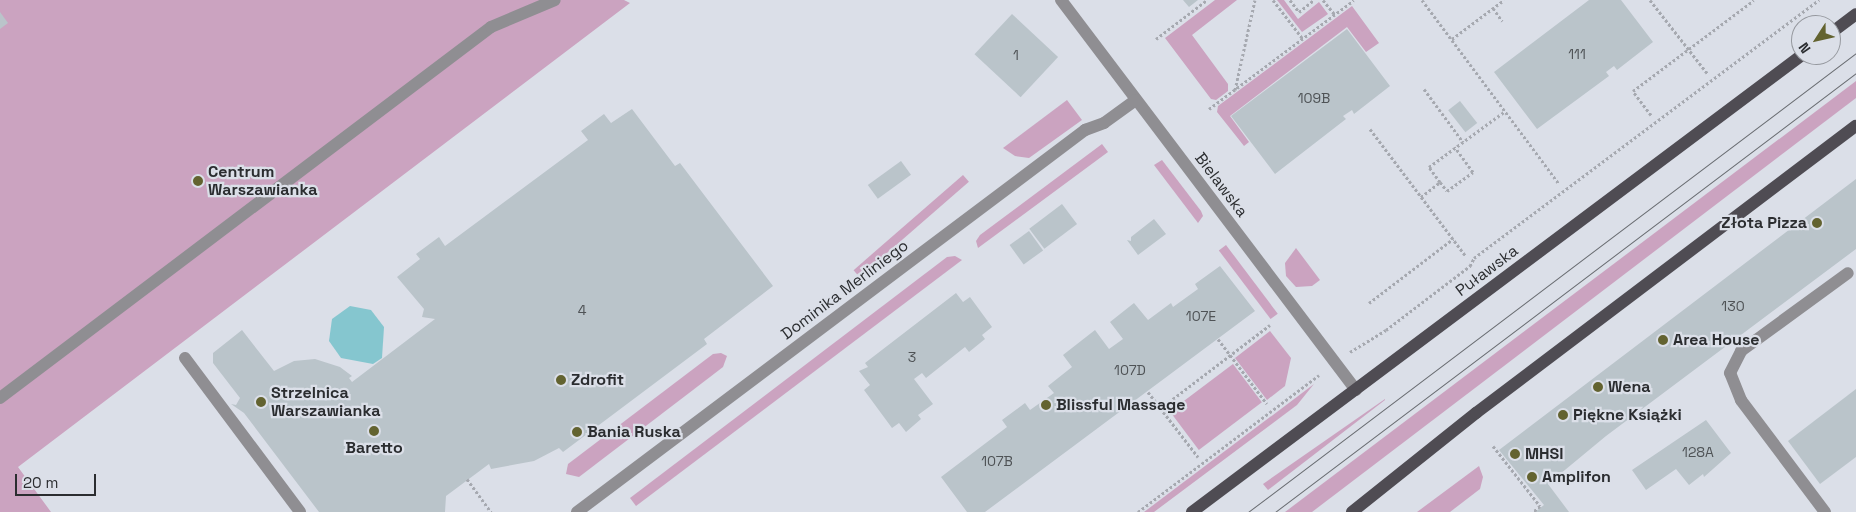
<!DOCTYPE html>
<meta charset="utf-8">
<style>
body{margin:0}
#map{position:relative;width:1856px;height:512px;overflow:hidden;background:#dbdfe8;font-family:"Space Grotesk",sans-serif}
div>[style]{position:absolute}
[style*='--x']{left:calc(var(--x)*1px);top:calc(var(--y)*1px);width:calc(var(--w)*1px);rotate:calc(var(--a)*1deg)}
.green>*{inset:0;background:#cba3c0;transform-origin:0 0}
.water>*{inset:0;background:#85c6cf}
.building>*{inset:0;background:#bac4ca;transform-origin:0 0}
.path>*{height:3px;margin-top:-1.5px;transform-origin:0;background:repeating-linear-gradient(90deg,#a6a9b0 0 2.5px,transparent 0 5px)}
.minor>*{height:12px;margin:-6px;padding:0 6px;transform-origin:6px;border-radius:6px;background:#8f8e92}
.major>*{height:12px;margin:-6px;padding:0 6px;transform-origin:6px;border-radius:6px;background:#4f4c53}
.tram>*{height:1px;margin:-0.5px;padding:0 0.5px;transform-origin:0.5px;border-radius:0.5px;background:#696c71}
.dots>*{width:14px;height:14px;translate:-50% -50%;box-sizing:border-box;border:2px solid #dbdfe8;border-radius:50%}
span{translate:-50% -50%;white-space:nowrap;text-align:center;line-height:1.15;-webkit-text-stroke:4.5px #dbdfe8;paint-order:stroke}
.number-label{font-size:14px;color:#4f5356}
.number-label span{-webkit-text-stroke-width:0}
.poi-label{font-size:16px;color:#2b2d30;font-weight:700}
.left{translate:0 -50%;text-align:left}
.right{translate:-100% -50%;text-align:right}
.street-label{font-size:16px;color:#2b2d30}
.north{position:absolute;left:1791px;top:15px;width:50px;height:50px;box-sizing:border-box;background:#dbdfe8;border:1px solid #95989e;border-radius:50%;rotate:235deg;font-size:14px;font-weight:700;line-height:20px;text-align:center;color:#2b2d30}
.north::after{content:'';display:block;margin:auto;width:18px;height:22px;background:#636330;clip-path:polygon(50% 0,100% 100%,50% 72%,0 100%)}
.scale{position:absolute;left:15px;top:474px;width:81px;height:22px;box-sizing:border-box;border:2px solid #2b2d30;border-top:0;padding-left:6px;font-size:15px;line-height:18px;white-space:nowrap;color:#2b2d30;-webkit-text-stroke:4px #dbdfe8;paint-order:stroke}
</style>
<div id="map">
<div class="green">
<div style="clip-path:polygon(0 0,624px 0,630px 3px,18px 467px,51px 512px,0 512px)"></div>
<div style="clip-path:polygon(1215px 0,1237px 0,1192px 35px,1228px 84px,1228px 91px,1216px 100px,1211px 99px,1165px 38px)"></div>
<div style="clip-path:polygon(1277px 0,1284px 0,1298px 19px,1319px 2px,1328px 14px,1302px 32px)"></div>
<div style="clip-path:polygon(1352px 6px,1379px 43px,1366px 52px,1347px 27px,1230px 116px,1249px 142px,1244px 146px,1217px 112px,1218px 106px)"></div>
<div style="clip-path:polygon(1856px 81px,1856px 98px,1312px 512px,1285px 512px)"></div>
<div style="clip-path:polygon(1067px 100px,1082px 120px,1029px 158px,1015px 156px,1003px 148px)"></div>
<div style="clip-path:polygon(1102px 144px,1108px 152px,978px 248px,976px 241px,980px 235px)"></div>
<div style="clip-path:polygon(1162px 160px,1201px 211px,1203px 216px,1198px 223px,1154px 165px)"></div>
<div style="left:963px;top:175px;width:9px;height:145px;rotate:49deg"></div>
<div style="left:1226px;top:245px;width:86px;height:9px;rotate:53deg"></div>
<div style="clip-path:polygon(1296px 248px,1320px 280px,1312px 286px,1296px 287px,1286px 276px,1285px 263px)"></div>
<div style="clip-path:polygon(955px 256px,962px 260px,636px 506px,630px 498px,947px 257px)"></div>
<div style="clip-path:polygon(1270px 331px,1291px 358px,1285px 386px,1267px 400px,1235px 358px)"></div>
<div style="clip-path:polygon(721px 353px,727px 356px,723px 367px,710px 377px,579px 477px,566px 474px,568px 464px,713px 354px)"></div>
<div style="left:1233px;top:364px;width:48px;height:79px;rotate:53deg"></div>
<div style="clip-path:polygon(1314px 384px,1297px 405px,1154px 512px,1144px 512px)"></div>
<div style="clip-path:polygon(1385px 399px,1385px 400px,1268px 490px,1263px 484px)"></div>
<div style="clip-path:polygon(1479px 466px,1483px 477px,1480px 489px,1450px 512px,1417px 512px)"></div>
</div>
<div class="water">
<div style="clip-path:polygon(350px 306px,371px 310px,384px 327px,382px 358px,373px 364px,341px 358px,329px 341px,332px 319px)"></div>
</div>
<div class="building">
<div style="clip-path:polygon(1183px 0,1198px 0,1189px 7px)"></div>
<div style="clip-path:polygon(1589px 0,1621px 0,1653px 42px,1617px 70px,1614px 66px,1606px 72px,1609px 76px,1537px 129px,1494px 72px)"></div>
<div style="clip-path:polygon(0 12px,8px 23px,0 29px)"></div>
<div style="left:1012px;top:14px;width:63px;height:55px;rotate:43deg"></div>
<div style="clip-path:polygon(1347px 29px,1390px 86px,1354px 114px,1352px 110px,1343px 116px,1346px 119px,1275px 174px,1231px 116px)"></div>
<div style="left:1460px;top:101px;width:28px;height:15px;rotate:52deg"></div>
<div style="clip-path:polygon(632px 109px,675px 166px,680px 163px,773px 286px,704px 339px,707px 344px,563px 452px,559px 448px,534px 461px,491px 469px,489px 464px,446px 496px,445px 512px,319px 512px,244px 413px,231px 404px,236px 405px,240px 398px,213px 363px,213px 353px,242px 330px,274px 371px,294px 361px,315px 359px,340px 367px,352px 376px,349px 378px,352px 382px,435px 319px,422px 317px,424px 309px,397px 277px,420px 259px,416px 254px,439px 237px,445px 246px,588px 140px,581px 131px,604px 114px,611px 123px)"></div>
<div style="left:901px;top:161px;width:17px;height:41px;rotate:54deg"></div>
<div style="clip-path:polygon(1856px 179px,1856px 249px,1606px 436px,1548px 484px,1569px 512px,1535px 512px,1544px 505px,1499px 450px)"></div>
<div style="left:1062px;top:204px;width:25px;height:41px;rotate:53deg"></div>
<div style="clip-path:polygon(1154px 219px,1166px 234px,1138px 255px,1127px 240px,1131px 241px,1131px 237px)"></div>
<div style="left:1029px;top:231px;width:24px;height:24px;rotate:54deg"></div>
<div style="clip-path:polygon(1220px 266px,1255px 311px,985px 512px,967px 512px,941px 477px,1007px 427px,1002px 420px,1025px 403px,1030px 410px,1054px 393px,1048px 386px,1072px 367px,1063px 355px,1095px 330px,1109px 349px,1123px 339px,1110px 322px,1134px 303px,1148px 320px,1171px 303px,1173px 307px,1198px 289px,1195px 284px)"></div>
<div style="clip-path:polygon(956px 293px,963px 302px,970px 297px,992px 327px,982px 335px,985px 339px,969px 352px,965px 347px,926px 378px,922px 373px,914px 379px,933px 404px,918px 415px,921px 419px,906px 432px,899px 423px,892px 428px,864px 390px,870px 385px,859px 371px,868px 367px,865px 363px)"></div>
<div style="clip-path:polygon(1856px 389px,1856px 457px,1820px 484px,1788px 441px)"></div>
<div style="clip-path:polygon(1706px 420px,1731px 453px,1704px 477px,1703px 474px,1689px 485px,1676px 469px,1646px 490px,1632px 470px)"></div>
</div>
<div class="path">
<div style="--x:1273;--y:0;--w:49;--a:52.4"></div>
<div style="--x:1290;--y:0;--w:15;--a:53"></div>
<div style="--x:1299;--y:12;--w:19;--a:-39"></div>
<div style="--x:1323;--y:0;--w:19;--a:51"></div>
<div style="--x:1422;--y:0;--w:229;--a:53.3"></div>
<div style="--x:1650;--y:0;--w:93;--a:52"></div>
<div style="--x:1493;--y:8;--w:16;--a:55"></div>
<div style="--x:1156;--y:39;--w:64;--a:-37.4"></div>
<div style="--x:1452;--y:39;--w:65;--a:-36.9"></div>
<div style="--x:1424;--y:89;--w:66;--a:53.7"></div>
<div style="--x:1235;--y:90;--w:92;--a:-77.5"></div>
<div style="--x:1209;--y:109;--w:181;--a:-36.9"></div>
<div style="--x:1651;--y:115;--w:30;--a:-127"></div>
<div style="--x:1633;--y:91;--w:151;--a:-36.9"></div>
<div style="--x:1370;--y:129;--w:158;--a:53"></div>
<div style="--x:1440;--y:182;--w:11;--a:52"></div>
<div style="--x:1447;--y:191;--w:32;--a:-36"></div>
<div style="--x:1473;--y:172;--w:31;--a:-126"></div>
<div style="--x:1421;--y:197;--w:24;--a:-38"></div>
<div style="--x:1440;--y:182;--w:19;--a:-126"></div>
<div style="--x:1429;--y:167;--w:93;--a:-36.3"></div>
<div style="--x:1369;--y:303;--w:106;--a:-37.3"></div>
<div style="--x:1218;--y:339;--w:81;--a:53"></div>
<div style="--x:1350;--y:352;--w:42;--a:-31.4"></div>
<div style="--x:1386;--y:330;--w:106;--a:-37.3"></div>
<div style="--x:1470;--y:266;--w:9;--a:-63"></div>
<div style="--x:1474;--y:258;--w:431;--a:-36.8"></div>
<div style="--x:1148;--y:392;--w:82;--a:52.4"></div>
<div style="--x:1161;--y:408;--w:137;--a:-37.3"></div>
<div style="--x:1493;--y:446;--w:76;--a:51.9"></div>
<div style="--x:1540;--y:506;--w:9;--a:139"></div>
<div style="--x:467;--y:479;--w:41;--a:54"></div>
<div style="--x:1138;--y:512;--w:227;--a:-37.1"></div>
</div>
<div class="minor">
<div style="--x:1061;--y:0;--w:489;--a:52.9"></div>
<div style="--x:185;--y:358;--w:192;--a:53.2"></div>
<div style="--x:0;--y:398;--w:615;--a:-37.07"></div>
<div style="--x:491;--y:27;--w:69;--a:-22.9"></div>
<div style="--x:577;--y:512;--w:636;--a:-36.94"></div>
<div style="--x:1085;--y:130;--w:20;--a:-20"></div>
<div style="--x:1104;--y:123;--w:39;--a:-36"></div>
<div style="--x:1825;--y:512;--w:140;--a:-126.9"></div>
<div style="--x:1741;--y:400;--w:29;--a:-112"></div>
<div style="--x:1730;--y:373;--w:25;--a:-63"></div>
<div style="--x:1741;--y:351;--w:132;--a:-36.1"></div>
</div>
<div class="major">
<div style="--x:1831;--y:33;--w:31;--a:-37"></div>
<div style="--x:1192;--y:512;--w:762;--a:-36.84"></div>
<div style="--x:1352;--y:512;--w:159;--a:-38.6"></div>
<div style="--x:1476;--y:413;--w:476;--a:-37.1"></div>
</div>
<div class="tram">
<div style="--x:1248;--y:512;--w:762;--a:-37.05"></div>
<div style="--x:1275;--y:512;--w:728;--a:-37.07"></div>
</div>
<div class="dots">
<div style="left:198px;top:181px;background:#636330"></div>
<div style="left:1817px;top:223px;background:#636330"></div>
<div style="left:1663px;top:340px;background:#636330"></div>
<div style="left:561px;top:380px;background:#636330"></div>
<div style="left:1598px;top:387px;background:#636330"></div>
<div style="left:261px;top:402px;background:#636330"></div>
<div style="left:1046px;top:405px;background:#636330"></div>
<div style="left:1563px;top:415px;background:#636330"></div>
<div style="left:374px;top:431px;background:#636330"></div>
<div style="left:577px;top:432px;background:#636330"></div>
<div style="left:1515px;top:454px;background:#636330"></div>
<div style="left:1532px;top:477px;background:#636330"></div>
</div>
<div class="number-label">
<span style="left:1577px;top:54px">111</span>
<span style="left:1016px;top:55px">1</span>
<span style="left:1314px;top:98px">109B</span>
<span style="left:1733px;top:306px">130</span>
<span style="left:582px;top:310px">4</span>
<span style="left:1201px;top:316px">107E</span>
<span style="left:912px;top:357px">3</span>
<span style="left:1130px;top:370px">107D</span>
<span style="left:1698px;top:452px">128A</span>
<span style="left:997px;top:461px">107B</span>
</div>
<div class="poi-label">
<span class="left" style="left:208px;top:181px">Centrum<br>Warszawianka</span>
<span class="right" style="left:1807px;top:223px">Złota Pizza</span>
<span class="left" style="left:1673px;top:340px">Area House</span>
<span class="left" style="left:571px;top:380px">Zdrofit</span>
<span class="left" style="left:1608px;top:387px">Wena</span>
<span class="left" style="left:271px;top:402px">Strzelnica<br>Warszawianka</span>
<span class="left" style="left:1056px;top:405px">Blissful Massage</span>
<span class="left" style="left:1573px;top:415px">Piękne Książki</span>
<span class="left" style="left:587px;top:432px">Bania Ruska</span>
<span style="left:374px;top:448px">Baretto</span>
<span class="left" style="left:1525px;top:454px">MHSI</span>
<span class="left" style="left:1542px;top:477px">Amplifon</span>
</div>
<div class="street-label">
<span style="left:1221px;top:185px;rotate:53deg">Bielawska</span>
<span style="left:1487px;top:271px;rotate:-37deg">Puławska</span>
<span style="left:845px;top:290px;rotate:-37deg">Dominika Merliniego</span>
</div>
<div class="north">N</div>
<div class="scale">20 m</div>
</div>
